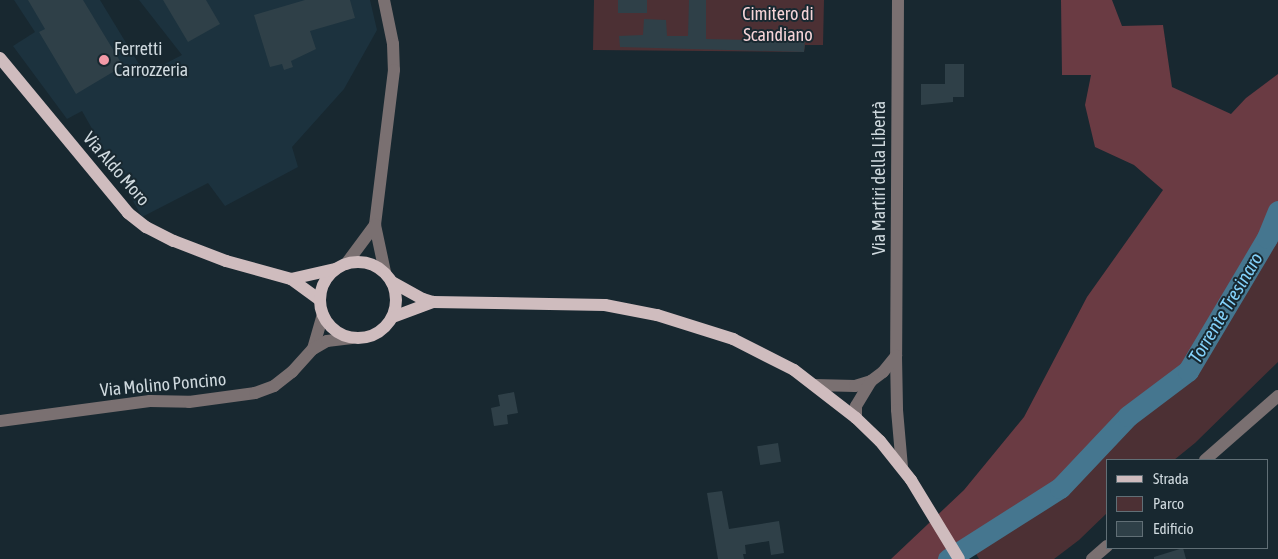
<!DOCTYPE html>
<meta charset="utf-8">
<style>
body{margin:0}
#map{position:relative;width:1278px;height:559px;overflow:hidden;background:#182830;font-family:"Asap Condensed",sans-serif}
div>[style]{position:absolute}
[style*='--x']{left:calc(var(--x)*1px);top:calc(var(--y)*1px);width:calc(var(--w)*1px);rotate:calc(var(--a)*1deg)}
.built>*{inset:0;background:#1c323e}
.green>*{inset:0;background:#4c3034}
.forest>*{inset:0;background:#6a3b43}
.river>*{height:21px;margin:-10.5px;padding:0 10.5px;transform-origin:10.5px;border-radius:10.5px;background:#45768f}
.building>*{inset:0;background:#2f4048;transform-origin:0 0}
.minor>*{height:12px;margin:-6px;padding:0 6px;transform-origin:6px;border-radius:6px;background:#7a7071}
.major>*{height:12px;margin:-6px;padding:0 6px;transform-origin:6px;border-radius:6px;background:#cfbcbe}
.major>.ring{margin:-6px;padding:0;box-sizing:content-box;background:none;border:12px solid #cfbcbe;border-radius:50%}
.dots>*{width:14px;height:14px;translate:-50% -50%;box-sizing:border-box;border:2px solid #182830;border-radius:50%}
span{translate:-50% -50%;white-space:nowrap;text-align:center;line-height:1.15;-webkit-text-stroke:4px #182830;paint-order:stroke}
.park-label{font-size:18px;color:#f6d4d8}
.poi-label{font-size:18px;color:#cfd9de}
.left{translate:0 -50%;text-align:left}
.street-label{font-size:18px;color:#cfd9de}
.water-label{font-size:19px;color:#84d2fb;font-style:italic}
.legend{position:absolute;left:1106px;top:459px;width:162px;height:90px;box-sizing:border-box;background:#182830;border:1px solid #616f76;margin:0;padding:6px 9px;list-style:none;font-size:15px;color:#cfd9de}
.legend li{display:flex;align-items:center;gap:10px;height:25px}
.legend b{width:25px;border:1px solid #616f76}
</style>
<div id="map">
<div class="built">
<div style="clip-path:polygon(14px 0,100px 0,145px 74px,182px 55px,139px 0,370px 0,377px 30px,344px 89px,292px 147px,298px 167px,225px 206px,208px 183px,142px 217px,82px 111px,67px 119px,13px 46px,35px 32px)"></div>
</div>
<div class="green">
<div style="clip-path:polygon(594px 0,824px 0,823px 45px,805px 45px,804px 52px,593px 50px)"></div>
<div style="clip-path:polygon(1278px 228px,1278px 362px,1195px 443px,1174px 460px,1107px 460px,1107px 513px,1079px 540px,1054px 559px,979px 559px,971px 545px,1060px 488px,1128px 416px,1188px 371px,1267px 238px)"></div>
</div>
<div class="forest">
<div style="clip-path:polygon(1061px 0,1112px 0,1122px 26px,1163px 25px,1172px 87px,1231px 114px,1246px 98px,1278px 74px,1278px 228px,1267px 238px,1188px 371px,1128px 416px,1060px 488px,948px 559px,891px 559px,964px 490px,1024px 417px,1087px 297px,1163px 190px,1134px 165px,1095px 147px,1085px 105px,1091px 75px,1062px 75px)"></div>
</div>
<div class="river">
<div style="--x:948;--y:559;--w:133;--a:-32.4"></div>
<div style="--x:1060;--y:488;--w:99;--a:-46.6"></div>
<div style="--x:1128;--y:416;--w:75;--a:-36.9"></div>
<div style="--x:1188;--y:371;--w:155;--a:-59.3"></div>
<div style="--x:1267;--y:238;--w:29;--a:-68"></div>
</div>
<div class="building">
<div style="clip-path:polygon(28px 0,83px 0,123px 66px,76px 94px,39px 32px,45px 29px)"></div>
<div style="clip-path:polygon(163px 0,206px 0,220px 24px,188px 42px)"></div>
<div style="clip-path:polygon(305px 0,350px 0,355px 18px,310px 31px,316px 49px,291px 61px,293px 67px,284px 70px,282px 64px,270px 67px,254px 15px)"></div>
<div style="left:618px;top:0;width:29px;height:13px"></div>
<div style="clip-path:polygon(689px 0,706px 0,706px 39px,805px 41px,804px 52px,620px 47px,619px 36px,643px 35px,644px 19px,666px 20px,667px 36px,688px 36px)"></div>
<div style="clip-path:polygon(945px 64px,964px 64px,964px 97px,953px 97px,953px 102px,921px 105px,921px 84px,945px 84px)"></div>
<div style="clip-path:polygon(514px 392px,518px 413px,507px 415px,508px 424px,494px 426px,491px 408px,500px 406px,498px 395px)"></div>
<div style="left:778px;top:443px;width:19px;height:21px;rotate:81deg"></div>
<div style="clip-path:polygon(722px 491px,729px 529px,779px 521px,784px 553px,771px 555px,769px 541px,745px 545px,746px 554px,743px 554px,744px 559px,718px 559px,707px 493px)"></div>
<div style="clip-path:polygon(1183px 548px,1186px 559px,1154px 559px,1154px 557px)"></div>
</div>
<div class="minor">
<div style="--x:384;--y:0;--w:45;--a:78.4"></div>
<div style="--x:393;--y:44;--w:26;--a:88"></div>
<div style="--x:394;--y:70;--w:156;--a:97"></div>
<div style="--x:375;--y:225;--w:48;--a:78"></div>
<div style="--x:898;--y:0;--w:356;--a:90.3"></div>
<div style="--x:896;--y:356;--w:54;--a:88.9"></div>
<div style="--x:897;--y:410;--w:57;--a:85"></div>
<div style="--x:346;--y:264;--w:49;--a:-53.4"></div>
<div style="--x:313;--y:349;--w:36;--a:-74"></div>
<div style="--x:814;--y:385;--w:41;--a:1.4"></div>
<div style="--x:855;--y:386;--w:17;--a:-17"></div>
<div style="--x:871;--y:381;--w:15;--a:-37"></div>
<div style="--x:883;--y:372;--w:21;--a:-51"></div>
<div style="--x:856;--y:418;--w:12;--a:-90"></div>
<div style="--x:856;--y:406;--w:29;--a:-59"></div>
<div style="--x:0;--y:421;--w:151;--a:-7.6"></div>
<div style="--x:150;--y:401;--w:39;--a:1"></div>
<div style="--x:189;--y:402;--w:67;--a:-7.8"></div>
<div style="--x:255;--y:393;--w:20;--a:-20"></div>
<div style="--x:274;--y:386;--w:23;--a:-38"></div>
<div style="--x:292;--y:372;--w:31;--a:-48"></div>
<div style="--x:313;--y:349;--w:16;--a:-30"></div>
<div style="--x:327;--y:341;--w:25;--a:-7"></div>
<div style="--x:1205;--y:460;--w:97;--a:-41.2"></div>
<div style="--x:1092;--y:559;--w:20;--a:-41"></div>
</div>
<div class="major">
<div style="--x:0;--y:58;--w:201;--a:50.4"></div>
<div style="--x:128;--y:213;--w:23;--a:38"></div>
<div style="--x:146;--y:227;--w:31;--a:27"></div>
<div style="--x:174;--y:241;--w:56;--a:21"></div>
<div style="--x:226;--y:261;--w:67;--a:15.5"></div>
<div style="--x:291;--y:279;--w:36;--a:36"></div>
<div class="ring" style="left:320px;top:262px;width:64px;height:64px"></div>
<div style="--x:291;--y:279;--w:45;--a:-12.8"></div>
<div style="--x:392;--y:282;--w:35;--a:29"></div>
<div style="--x:423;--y:299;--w:10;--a:17"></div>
<div style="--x:433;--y:302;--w:172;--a:1"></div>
<div style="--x:605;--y:305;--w:53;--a:10.9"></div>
<div style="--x:657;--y:315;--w:80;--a:17.5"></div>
<div style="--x:733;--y:339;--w:68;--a:26.9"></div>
<div style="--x:794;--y:370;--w:78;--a:37.7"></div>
<div style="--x:856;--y:418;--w:33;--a:44"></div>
<div style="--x:880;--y:441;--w:50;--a:51.5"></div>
<div style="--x:911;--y:480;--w:92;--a:58.7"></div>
<div style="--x:393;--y:317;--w:43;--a:-20.6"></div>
</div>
<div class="dots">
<div style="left:104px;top:60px;background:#f39aa7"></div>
</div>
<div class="park-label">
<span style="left:778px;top:25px">Cimitero di<br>Scandiano</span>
</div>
<div class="poi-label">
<span class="left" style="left:114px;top:60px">Ferretti<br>Carrozzeria</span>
</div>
<div class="street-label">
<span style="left:116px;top:169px;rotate:49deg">Via Aldo Moro</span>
<span style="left:879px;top:178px;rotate:-90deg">Via Martiri della Libertà</span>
<span style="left:163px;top:385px;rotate:-5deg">Via Molino Poncino</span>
</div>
<div class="water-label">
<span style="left:1226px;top:308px;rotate:-59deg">Torrente Tresinaro</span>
</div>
<ul class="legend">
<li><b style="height:6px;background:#cfbcbe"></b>Strada</li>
<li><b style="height:14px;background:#4c3034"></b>Parco</li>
<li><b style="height:14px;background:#2f4048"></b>Edificio</li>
</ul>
</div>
